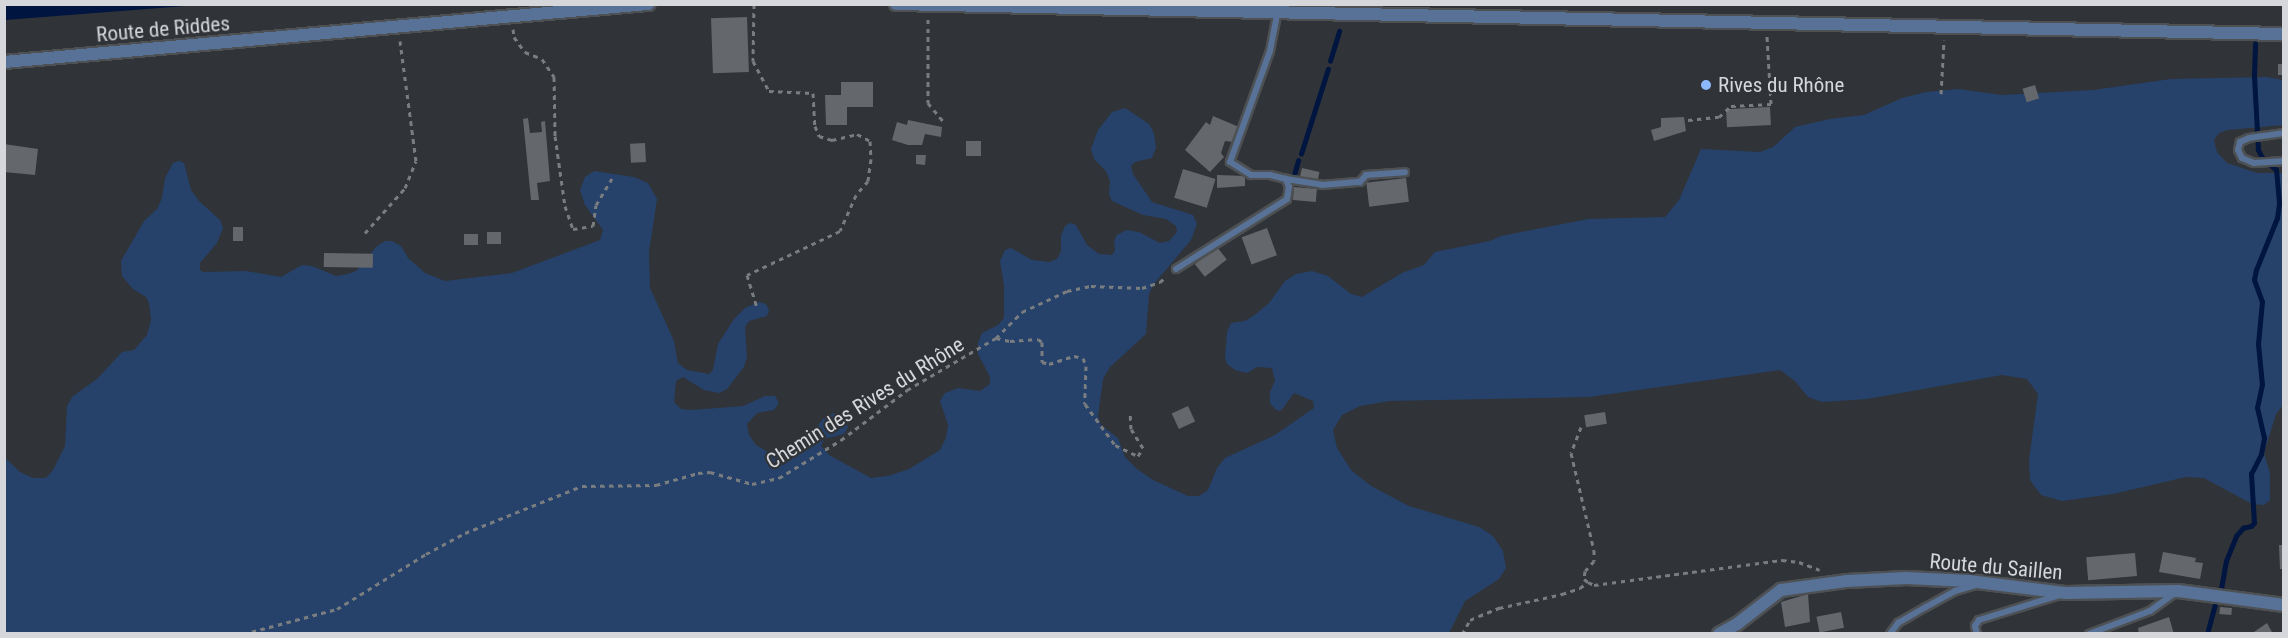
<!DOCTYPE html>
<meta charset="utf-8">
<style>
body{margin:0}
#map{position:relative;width:2288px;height:638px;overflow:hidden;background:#303337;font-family:"Roboto Condensed",sans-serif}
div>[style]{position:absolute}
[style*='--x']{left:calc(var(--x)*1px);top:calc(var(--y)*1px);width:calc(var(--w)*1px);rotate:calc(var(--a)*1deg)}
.green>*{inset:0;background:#26426b}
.water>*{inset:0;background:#00153f}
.stream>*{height:4.5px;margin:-2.25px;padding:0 2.25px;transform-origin:2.25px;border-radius:2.25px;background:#00153f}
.building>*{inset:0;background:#64676c;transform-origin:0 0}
.path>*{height:3px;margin-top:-1.5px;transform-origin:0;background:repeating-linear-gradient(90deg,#7a7d80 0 4.5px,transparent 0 9px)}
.roads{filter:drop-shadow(2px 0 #4e5154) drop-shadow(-2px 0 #4e5154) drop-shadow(0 2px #4e5154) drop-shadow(0 -2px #4e5154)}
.lane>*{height:6px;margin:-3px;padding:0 3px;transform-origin:3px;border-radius:3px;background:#587297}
.street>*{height:12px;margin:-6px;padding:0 6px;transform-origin:6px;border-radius:6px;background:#587297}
.dots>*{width:16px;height:16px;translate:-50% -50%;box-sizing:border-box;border:3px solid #303337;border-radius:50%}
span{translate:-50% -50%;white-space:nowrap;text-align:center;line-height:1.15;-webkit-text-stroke:4.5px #303337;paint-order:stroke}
.street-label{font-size:21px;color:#d5d7da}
.poi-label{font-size:21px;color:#d5d7da}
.left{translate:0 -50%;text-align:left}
.frame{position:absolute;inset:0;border:6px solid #d5d7da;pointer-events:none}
</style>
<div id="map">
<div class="green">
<div style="clip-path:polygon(2267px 77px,2283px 80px,2283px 125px,2228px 130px,2219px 133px,2214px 140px,2217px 152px,2227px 163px,2257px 173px,2283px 173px,2283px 405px,2276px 414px,2264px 453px,2270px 473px,2270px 500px,2264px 505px,2252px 504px,2204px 478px,2186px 477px,2113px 494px,2062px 501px,2041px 495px,2030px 480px,2029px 460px,2038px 394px,2027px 379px,2002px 375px,1867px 399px,1822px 402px,1808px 397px,1795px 381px,1780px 370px,1589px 397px,1389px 401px,1360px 406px,1342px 415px,1333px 430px,1337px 448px,1351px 470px,1371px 486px,1409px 506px,1479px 527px,1493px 536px,1503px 551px,1506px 568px,1499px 579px,1465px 601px,1449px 633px,5px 634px,4px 457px,20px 472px,33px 478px,46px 478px,53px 470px,65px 446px,67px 406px,73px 396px,97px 379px,122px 352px,134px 350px,147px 335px,151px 320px,149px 303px,146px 297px,133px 289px,122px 276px,121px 261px,144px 221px,157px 209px,162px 198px,165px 178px,173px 163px,179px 161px,184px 163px,191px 190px,199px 201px,220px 220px,223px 228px,217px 243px,200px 263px,200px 270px,203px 272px,246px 271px,281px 277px,302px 265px,312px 266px,336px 276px,348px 274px,356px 271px,376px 247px,385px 241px,392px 241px,401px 246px,408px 258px,425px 273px,445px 281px,512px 273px,600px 240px,603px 230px,585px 205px,580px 190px,585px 177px,594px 171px,634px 177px,648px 183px,657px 199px,649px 252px,650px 288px,674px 341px,678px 363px,687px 370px,709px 374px,713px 370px,718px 344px,734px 319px,745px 308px,759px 302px,766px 304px,769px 310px,767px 316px,749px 321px,745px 327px,747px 357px,744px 367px,727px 389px,719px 393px,704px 390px,683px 377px,676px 381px,674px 402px,681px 409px,692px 410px,743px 406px,765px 396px,775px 396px,779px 403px,774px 410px,757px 413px,747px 424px,749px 435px,756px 445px,771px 454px,785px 451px,807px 439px,823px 419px,833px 413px,842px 416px,848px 427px,844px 434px,824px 439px,821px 446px,829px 455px,871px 478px,888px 476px,909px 469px,940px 450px,946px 438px,948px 425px,940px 401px,945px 393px,958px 388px,980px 391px,990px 384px,990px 377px,978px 354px,978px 343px,982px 333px,998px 325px,1004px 318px,1004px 285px,1000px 261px,1005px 250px,1011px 248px,1032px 260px,1049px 262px,1057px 259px,1061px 251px,1061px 236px,1065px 226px,1070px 223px,1076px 225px,1087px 245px,1099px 254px,1112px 255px,1115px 250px,1114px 241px,1117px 235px,1126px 230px,1139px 232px,1160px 243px,1169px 241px,1177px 232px,1176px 226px,1166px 219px,1143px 215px,1112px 201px,1109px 194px,1110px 181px,1106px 171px,1094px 159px,1091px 149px,1098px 130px,1112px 112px,1125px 108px,1149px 124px,1154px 133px,1156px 148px,1152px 158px,1135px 162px,1131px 166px,1133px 174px,1152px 202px,1193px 215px,1197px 224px,1191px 240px,1153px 285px,1149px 294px,1146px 334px,1110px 367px,1103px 379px,1098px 416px,1101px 425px,1118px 438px,1125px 457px,1137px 469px,1153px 480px,1188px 496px,1199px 496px,1208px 490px,1217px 468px,1225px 458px,1275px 435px,1314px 408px,1313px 401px,1294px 393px,1284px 407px,1280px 411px,1276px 410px,1270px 403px,1270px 392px,1275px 381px,1272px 368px,1257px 367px,1247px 373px,1235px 370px,1227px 364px,1225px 358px,1227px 332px,1231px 323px,1245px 321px,1256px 314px,1269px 303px,1285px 281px,1296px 274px,1312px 271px,1328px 276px,1351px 294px,1362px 297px,1402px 273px,1424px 265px,1435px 252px,1490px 241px,1501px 236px,1588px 219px,1665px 217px,1679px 200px,1701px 149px,1760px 152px,1773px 147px,1795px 127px,1830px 119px,1864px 115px,1902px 98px,1926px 92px,1958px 89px,2002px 95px,2093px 90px,2171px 79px)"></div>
</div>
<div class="water">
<div style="clip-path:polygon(5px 4px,198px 4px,198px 5px,5px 20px)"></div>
</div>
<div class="stream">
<div style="--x:1330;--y:61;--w:31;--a:-73"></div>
<div style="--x:1301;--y:154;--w:89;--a:-72.4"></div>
<div style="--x:1294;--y:175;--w:15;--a:-74"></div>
<div style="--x:2221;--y:589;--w:28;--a:-80"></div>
<div style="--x:2226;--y:561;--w:27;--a:-68"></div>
<div style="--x:2236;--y:536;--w:11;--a:-49"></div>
<div style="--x:2243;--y:528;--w:8;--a:-14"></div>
<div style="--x:2251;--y:526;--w:4;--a:-45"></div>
<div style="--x:2254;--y:523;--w:49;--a:-93.5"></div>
<div style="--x:2251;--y:474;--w:22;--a:-63"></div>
<div style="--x:2261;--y:454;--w:16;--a:-79"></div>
<div style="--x:2264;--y:438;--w:31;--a:-103"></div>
<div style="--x:2257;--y:408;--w:24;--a:-78"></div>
<div style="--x:2262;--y:385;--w:41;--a:-95.6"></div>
<div style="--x:2258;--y:344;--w:42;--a:-84.6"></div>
<div style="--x:2262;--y:302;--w:23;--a:-110"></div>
<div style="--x:2254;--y:280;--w:10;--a:-79"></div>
<div style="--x:2256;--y:270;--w:56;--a:-68"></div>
<div style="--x:2277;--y:218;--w:15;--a:-82"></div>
<div style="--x:2279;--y:203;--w:33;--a:-95"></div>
<div style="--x:2276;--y:170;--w:18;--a:-139"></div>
<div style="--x:2262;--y:158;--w:9;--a:-117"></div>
<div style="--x:2258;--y:150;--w:75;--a:-93.1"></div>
<div style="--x:2254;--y:75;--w:31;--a:-88"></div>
<div style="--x:2207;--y:634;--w:30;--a:-75"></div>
</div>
<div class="building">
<div style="left:747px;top:17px;width:55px;height:36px;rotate:88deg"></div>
<div style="left:2278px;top:64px;width:6px;height:11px"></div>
<div style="clip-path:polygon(841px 82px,873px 82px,873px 107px,847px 107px,847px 125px,826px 125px,825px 95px,841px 95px)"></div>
<div style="left:2035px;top:85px;width:14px;height:13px;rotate:73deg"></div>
<div style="left:1770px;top:107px;width:18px;height:44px;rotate:87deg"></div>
<div style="clip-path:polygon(1213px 116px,1239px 127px,1233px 142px,1225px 141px,1221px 153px,1224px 157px,1210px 172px,1185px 150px,1206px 122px,1210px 125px)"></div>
<div style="clip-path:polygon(1684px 117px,1686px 131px,1654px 141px,1651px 130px,1661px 127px,1661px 118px)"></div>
<div style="clip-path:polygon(528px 118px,530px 133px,542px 132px,541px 122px,545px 121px,550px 181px,537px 183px,539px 200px,531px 200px,523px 119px)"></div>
<div style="clip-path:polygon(908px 120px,942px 127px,941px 137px,925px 134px,922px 145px,908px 145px,892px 140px,897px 122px,907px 125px)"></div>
<div style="left:966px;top:141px;width:15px;height:15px"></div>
<div style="left:645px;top:143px;width:19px;height:15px;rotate:87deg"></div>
<div style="clip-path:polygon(4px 144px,38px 149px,35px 175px,4px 172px)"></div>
<div style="clip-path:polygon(916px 155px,926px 155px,925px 165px,916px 164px)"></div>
<div style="left:1302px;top:168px;width:18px;height:9px;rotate:13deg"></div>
<div style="left:1183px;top:169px;width:34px;height:30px;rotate:17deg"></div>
<div style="clip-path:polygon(1217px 175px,1245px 176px,1245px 186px,1217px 188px)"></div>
<div style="left:1406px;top:178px;width:24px;height:40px;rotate:83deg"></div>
<div style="left:1294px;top:187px;width:23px;height:13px;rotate:5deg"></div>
<div style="left:233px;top:227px;width:10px;height:14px"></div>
<div style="left:1267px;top:228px;width:29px;height:27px;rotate:70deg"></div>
<div style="left:487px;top:232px;width:14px;height:12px"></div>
<div style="left:464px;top:234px;width:14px;height:11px"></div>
<div style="left:1217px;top:247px;width:16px;height:28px;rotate:52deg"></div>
<div style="left:324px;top:253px;width:49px;height:14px;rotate:1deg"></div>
<div style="left:1188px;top:406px;width:17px;height:18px;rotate:65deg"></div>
<div style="left:1605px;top:412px;width:12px;height:21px;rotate:81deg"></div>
<div style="clip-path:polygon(2279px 545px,2284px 545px,2284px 569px,2280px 569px)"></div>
<div style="clip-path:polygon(2163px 552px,2196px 558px,2195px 562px,2203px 563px,2200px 579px,2159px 572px)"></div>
<div style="left:2135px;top:553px;width:23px;height:49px;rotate:85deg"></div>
<div style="clip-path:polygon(1808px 594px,1810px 622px,1785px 627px,1781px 602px)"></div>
<div style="left:2220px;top:607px;width:12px;height:7px;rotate:5deg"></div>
<div style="left:1841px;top:612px;width:16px;height:25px;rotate:79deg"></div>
<div style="clip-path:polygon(2169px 617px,2174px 634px,2139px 634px,2138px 628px)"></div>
<div style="clip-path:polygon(2267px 623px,2273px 634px,2251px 634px)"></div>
</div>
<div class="path">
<div style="--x:754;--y:4;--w:57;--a:91"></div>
<div style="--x:753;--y:61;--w:34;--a:62"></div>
<div style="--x:769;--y:91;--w:44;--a:2.6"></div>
<div style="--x:813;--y:93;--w:33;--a:87"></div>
<div style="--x:815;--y:126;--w:11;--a:68"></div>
<div style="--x:819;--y:136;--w:14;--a:17"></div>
<div style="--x:832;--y:140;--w:26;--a:-13"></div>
<div style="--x:857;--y:134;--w:15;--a:28"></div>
<div style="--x:870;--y:141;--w:18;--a:87"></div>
<div style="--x:871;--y:159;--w:22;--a:98"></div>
<div style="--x:868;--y:181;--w:18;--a:131"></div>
<div style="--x:856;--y:195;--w:39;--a:114"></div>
<div style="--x:840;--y:231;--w:103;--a:154.7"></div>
<div style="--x:747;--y:275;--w:34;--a:73"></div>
<div style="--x:928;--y:19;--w:84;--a:90"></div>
<div style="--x:928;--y:103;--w:26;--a:50"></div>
<div style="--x:513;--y:29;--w:8;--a:83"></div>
<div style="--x:514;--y:37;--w:19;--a:54"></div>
<div style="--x:525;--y:52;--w:18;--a:22"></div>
<div style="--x:542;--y:59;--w:22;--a:56"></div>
<div style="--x:554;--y:77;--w:59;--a:89"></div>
<div style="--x:555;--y:136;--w:71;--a:81.9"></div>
<div style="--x:565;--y:206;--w:24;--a:71"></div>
<div style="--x:573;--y:229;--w:20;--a:-9"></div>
<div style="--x:593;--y:226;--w:21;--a:-82"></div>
<div style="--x:596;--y:205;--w:31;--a:-59"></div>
<div style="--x:1941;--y:94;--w:54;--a:-86.8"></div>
<div style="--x:1688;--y:120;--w:31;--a:-6"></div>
<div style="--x:1719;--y:117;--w:16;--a:-43"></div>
<div style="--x:1731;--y:106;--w:40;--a:-2.9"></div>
<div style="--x:1771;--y:104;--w:68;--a:-93.4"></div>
<div style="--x:365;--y:233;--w:60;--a:-48.4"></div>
<div style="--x:405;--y:188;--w:29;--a:-68"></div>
<div style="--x:416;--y:161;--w:121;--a:-97.6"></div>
<div style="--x:996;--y:338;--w:14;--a:12"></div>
<div style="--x:1010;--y:341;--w:28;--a:-4"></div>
<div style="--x:1038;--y:339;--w:5;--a:37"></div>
<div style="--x:1042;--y:342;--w:20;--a:90"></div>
<div style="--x:1042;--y:362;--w:7;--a:16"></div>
<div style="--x:1049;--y:364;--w:26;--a:-18"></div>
<div style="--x:1074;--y:356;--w:9;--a:13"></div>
<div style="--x:1083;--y:358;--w:9;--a:69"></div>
<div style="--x:1086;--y:366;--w:38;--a:92"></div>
<div style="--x:1085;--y:404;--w:51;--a:53.8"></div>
<div style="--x:1115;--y:445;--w:25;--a:26"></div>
<div style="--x:1138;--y:456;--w:9;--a:-58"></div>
<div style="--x:1143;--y:448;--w:22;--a:-122"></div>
<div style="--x:1131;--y:429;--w:17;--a:-93"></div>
<div style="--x:1581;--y:427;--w:28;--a:111"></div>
<div style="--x:1571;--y:453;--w:100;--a:76.7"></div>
<div style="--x:1594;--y:550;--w:11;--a:90"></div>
<div style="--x:1594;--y:561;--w:13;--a:132"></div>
<div style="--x:1585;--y:571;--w:8;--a:97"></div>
<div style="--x:1584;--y:579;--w:5;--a:37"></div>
<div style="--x:1588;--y:582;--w:7;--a:27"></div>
<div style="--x:1594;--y:585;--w:190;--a:-7.6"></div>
<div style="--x:1782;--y:560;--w:17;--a:7"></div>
<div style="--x:1799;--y:562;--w:22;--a:21"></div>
<div style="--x:243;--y:634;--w:97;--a:-14.9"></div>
<div style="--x:337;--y:609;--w:105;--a:-31.7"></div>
<div style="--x:426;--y:554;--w:44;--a:-28.3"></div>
<div style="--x:465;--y:533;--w:126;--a:-21.9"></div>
<div style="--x:582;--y:486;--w:74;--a:-0.8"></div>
<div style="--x:656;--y:485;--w:44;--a:-15.9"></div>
<div style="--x:698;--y:473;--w:12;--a:-5"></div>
<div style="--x:710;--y:472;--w:44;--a:15.9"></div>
<div style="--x:752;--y:484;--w:28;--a:-13"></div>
<div style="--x:779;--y:478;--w:73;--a:-31.5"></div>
<div style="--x:841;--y:440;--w:83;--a:-37.1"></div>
<div style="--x:907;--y:390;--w:103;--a:-30.3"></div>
<div style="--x:996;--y:338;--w:37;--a:-45"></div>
<div style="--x:1022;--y:312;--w:50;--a:-25"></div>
<div style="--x:1067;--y:291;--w:25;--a:-12"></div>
<div style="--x:1091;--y:286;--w:51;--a:2.2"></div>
<div style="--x:1142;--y:288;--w:19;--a:-18"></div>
<div style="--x:1160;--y:282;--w:9;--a:-41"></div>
<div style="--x:1462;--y:634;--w:16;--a:-60"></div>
<div style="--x:1470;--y:620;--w:10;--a:-24"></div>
<div style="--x:1479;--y:616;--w:22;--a:-22"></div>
<div style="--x:1499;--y:608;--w:65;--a:-12.5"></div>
<div style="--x:1562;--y:594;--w:19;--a:-18"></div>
<div style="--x:1580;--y:588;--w:10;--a:-37"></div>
</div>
<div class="roads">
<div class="lane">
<div style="--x:2284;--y:133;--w:35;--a:172"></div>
<div style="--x:2249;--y:138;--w:10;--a:156"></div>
<div style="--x:2240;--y:142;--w:8;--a:104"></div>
<div style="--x:2238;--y:150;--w:9;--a:63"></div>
<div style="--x:2242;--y:158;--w:13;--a:23"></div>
<div style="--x:2254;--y:163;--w:30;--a:-4"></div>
<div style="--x:1286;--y:179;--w:36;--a:9"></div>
<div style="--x:1322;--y:185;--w:38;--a:-5"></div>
<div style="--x:1360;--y:182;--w:9;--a:-49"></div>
<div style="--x:1366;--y:175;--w:39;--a:-4"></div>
<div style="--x:1176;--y:269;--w:131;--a:-32.2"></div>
<div style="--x:1287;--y:199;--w:12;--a:-81"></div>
<div style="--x:1289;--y:187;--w:9;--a:-111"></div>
<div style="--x:1286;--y:179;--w:16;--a:-166"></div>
<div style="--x:1270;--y:175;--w:19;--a:180"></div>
<div style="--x:1251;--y:175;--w:25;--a:-148"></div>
<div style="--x:1230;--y:162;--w:118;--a:-70.2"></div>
<div style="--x:1270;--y:51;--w:38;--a:-79"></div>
<div style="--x:1890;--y:634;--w:14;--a:-54"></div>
<div style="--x:1898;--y:623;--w:32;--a:-30"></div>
<div style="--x:1926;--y:607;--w:33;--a:-29"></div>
<div style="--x:1955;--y:591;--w:22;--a:-16"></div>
<div style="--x:1977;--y:634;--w:8;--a:-104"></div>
<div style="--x:1975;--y:626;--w:7;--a:-56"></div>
<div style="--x:1979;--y:620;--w:85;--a:-17.2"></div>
<div style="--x:2089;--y:634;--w:65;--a:-20.7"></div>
<div style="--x:2150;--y:611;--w:31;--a:-36"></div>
</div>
<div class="street">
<div style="--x:896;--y:4;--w:1388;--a:1.24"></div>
<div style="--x:4;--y:62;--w:647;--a:-5.15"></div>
<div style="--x:1719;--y:634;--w:21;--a:-29"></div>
<div style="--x:1737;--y:624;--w:56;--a:-37.7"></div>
<div style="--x:1781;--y:590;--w:67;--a:-7.8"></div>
<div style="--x:1847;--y:581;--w:59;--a:-2.9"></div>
<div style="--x:1906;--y:578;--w:63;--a:2.7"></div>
<div style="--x:1969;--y:581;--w:98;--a:7.1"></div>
<div style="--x:2066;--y:593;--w:112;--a:-1"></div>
<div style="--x:2178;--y:591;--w:107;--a:7.5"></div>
</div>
</div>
<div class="dots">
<div style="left:1706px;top:85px;background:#8cb9fc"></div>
</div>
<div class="street-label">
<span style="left:163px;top:29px;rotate:-5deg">Route de Riddes</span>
<span style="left:865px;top:403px;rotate:-32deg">Chemin des Rives du Rhône</span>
<span style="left:1996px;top:567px;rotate:5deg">Route du Saillen</span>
</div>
<div class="poi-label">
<span class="left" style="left:1718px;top:85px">Rives du Rhône</span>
</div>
<div class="frame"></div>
</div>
